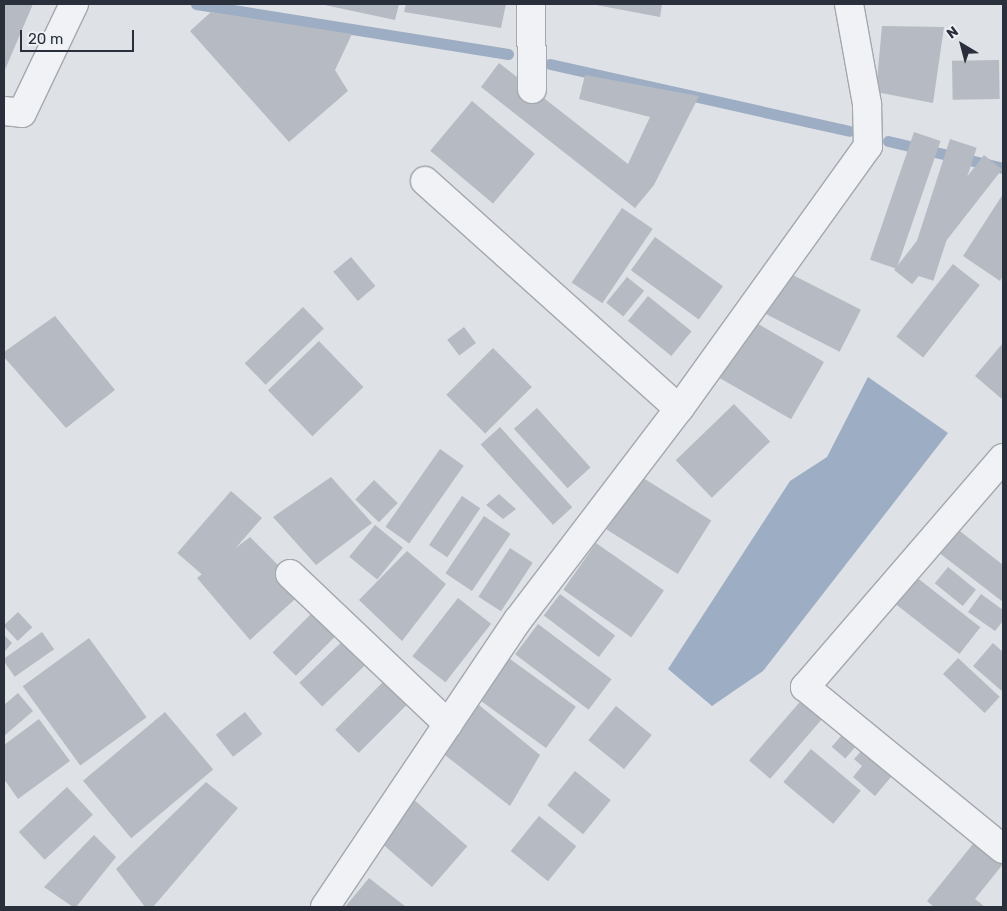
<!DOCTYPE html>
<style>
body{margin:0}
#map{position:relative;width:1007px;height:911px;overflow:hidden;background:#dee1e6;font-family:Rubik,sans-serif}
div>[style]{position:absolute}
[style*='--x']{left:calc(var(--x)*1px);top:calc(var(--y)*1px);width:calc(var(--w)*1px);rotate:calc(var(--a)*1deg)}
.water>*{inset:0;background:#9dadc3}
.stream>*{height:11px;margin:-5.5px;padding:0 5.5px;transform-origin:5.5px;border-radius:5.5px;background:#9dadc3}
.building>*{inset:0;background:#b6bac2;transform-origin:0 0}
.roads{filter:drop-shadow(1px 0 #a4a8af) drop-shadow(-1px 0 #a4a8af) drop-shadow(0 1px #a4a8af) drop-shadow(0 -1px #a4a8af)}
.street>*{height:28px;margin:-14px;padding:0 14px;transform-origin:14px;border-radius:14px;background:#f0f2f5}
span{translate:-50% -50%;white-space:nowrap;text-align:center;line-height:1.15;-webkit-text-stroke:4.5px #edf0f4;paint-order:stroke}
.frame{position:absolute;inset:0;border:5px solid #292f3b;pointer-events:none}
.north{position:absolute;left:937px;top:20px;width:50px;height:50px;-webkit-text-stroke:4px #edf0f4;paint-order:stroke;rotate:323deg;font-size:14px;font-weight:700;line-height:20px;text-align:center;color:#292f3b}
.north::after{content:'';display:block;margin:auto;width:18px;height:22px;background:#292f3b;clip-path:polygon(50% 0,100% 100%,50% 72%,0 100%)}
.scale{position:absolute;left:20px;top:30px;width:114px;height:22px;box-sizing:border-box;border:2px solid #292f3b;border-top:0;padding-left:6px;font-size:15px;line-height:18px;white-space:nowrap;color:#292f3b;-webkit-text-stroke:4px #edf0f4;paint-order:stroke}
</style>
<div id="map">
<div class="water">
<div style="clip-path:polygon(868px 377px,948px 433px,763px 671px,712px 706px,668px 669px,790px 481px,827px 457px)"></div>
</div>
<div class="stream">
<div style="--x:196;--y:4;--w:316;--a:9.1"></div>
<div style="--x:550;--y:64;--w:306;--a:12.6"></div>
<div style="--x:888;--y:141;--w:118;--a:13.2"></div>
</div>
<div class="building">
<div style="clip-path:polygon(4px 4px,33px 4px,4px 72px)"></div>
<div style="clip-path:polygon(320px 4px,399px 4px,395px 20px)"></div>
<div style="clip-path:polygon(406px 4px,506px 4px,501px 28px,404px 12px)"></div>
<div style="clip-path:polygon(591px 4px,662px 4px,660px 17px)"></div>
<div style="clip-path:polygon(211px 12px,352px 34px,335px 70px,348px 91px,289px 142px,190px 31px)"></div>
<div style="clip-path:polygon(882px 26px,944px 27px,933px 103px,876px 92px)"></div>
<div style="left:999px;top:60px;width:39px;height:47px;rotate:89deg"></div>
<div style="clip-path:polygon(499px 63px,628px 164px,650px 117px,579px 99px,585px 75px,699px 96px,654px 185px,635px 208px,481px 87px)"></div>
<div style="left:472px;top:101px;width:82px;height:65px;rotate:40deg"></div>
<div style="left:914px;top:132px;width:28px;height:135px;rotate:19deg"></div>
<div style="left:950px;top:139px;width:28px;height:140px;rotate:18deg"></div>
<div style="left:984px;top:155px;width:23px;height:146px;rotate:38deg"></div>
<div style="clip-path:polygon(1003px 194px,1003px 276px,1000px 281px,963px 256px)"></div>
<div style="left:622px;top:208px;width:37px;height:90px;rotate:34deg"></div>
<div style="left:655px;top:237px;width:84px;height:41px;rotate:36deg"></div>
<div style="left:351px;top:257px;width:38px;height:23px;rotate:50deg"></div>
<div style="left:953px;top:264px;width:34px;height:92px;rotate:38deg"></div>
<div style="left:779px;top:268px;width:92px;height:47px;rotate:27deg"></div>
<div style="left:627px;top:277px;width:22px;height:33px;rotate:39deg"></div>
<div style="left:648px;top:296px;width:56px;height:32px;rotate:39deg"></div>
<div style="left:303px;top:307px;width:30px;height:81px;rotate:46deg"></div>
<div style="clip-path:polygon(55px 316px,115px 390px,66px 428px,4px 357px,4px 352px)"></div>
<div style="left:753px;top:321px;width:82px;height:66px;rotate:30deg"></div>
<div style="left:464px;top:327px;width:20px;height:21px;rotate:53deg"></div>
<div style="left:319px;top:341px;width:64px;height:71px;rotate:46deg"></div>
<div style="clip-path:polygon(1003px 343px,1003px 400px,975px 376px)"></div>
<div style="left:493px;top:348px;width:55px;height:66px;rotate:45deg"></div>
<div style="left:734px;top:404px;width:52px;height:81px;rotate:46deg"></div>
<div style="left:537px;top:408px;width:80px;height:31px;rotate:48deg"></div>
<div style="left:500px;top:427px;width:108px;height:26px;rotate:48deg"></div>
<div style="left:440px;top:449px;width:29px;height:95px;rotate:35deg"></div>
<div style="left:640px;top:476px;width:84px;height:63px;rotate:32deg"></div>
<div style="clip-path:polygon(331px 477px,372px 523px,316px 565px,273px 517px)"></div>
<div style="left:374px;top:480px;width:33px;height:27px;rotate:44deg"></div>
<div style="left:231px;top:491px;width:41px;height:82px;rotate:41deg"></div>
<div style="clip-path:polygon(499px 494px,516px 509px,503px 519px,486px 505px)"></div>
<div style="left:462px;top:496px;width:22px;height:59px;rotate:34deg"></div>
<div style="left:484px;top:516px;width:32px;height:69px;rotate:34deg"></div>
<div style="left:375px;top:525px;width:36px;height:41px;rotate:39deg"></div>
<div style="clip-path:polygon(956px 528px,1003px 565px,1003px 602px,938px 552px)"></div>
<div style="clip-path:polygon(250px 537px,304px 591px,250px 640px,197px 578px)"></div>
<div style="left:596px;top:543px;width:83px;height:57px;rotate:35deg"></div>
<div style="left:510px;top:548px;width:27px;height:58px;rotate:33deg"></div>
<div style="clip-path:polygon(407px 551px,446px 584px,402px 641px,359px 600px)"></div>
<div style="left:948px;top:567px;width:36px;height:21px;rotate:39deg"></div>
<div style="left:911px;top:573px;width:88px;height:34px;rotate:38deg"></div>
<div style="left:560px;top:594px;width:69px;height:27px;rotate:37deg"></div>
<div style="clip-path:polygon(981px 594px,1003px 610px,1003px 621px,995px 631px,968px 612px)"></div>
<div style="left:327px;top:598px;width:33px;height:77px;rotate:45deg"></div>
<div style="left:458px;top:598px;width:42px;height:74px;rotate:38deg"></div>
<div style="left:18px;top:612px;width:21px;height:20px;rotate:47deg"></div>
<div style="left:538px;top:624px;width:92px;height:38px;rotate:37deg"></div>
<div style="left:354px;top:630px;width:33px;height:76px;rotate:46deg"></div>
<div style="left:42px;top:632px;width:21px;height:48px;rotate:55deg"></div>
<div style="clip-path:polygon(4px 635px,12px 643px,4px 652px)"></div>
<div style="left:89px;top:638px;width:98px;height:82px;rotate:54deg"></div>
<div style="clip-path:polygon(993px 643px,1003px 652px,1003px 692px,973px 666px)"></div>
<div style="left:495px;top:648px;width:100px;height:51px;rotate:36deg"></div>
<div style="left:958px;top:658px;width:57px;height:22px;rotate:43deg"></div>
<div style="left:389px;top:676px;width:33px;height:76px;rotate:45deg"></div>
<div style="left:812px;top:688px;width:28px;height:96px;rotate:41deg"></div>
<div style="clip-path:polygon(18px 693px,33px 711px,4px 736px,4px 705px)"></div>
<div style="clip-path:polygon(468px 696px,540px 755px,510px 806px,436px 748px)"></div>
<div style="left:616px;top:706px;width:46px;height:44px;rotate:39deg"></div>
<div style="left:165px;top:712px;width:75px;height:107px;rotate:50deg"></div>
<div style="left:245px;top:712px;width:28px;height:37px;rotate:52deg"></div>
<div style="clip-path:polygon(39px 719px,70px 761px,18px 799px,4px 779px,4px 745px)"></div>
<div style="left:854px;top:721px;width:18px;height:34px;rotate:41deg"></div>
<div style="clip-path:polygon(871px 740px,901px 765px,875px 796px,853px 777px,862px 766px,854px 759px)"></div>
<div style="left:811px;top:749px;width:65px;height:43px;rotate:40deg"></div>
<div style="left:575px;top:771px;width:46px;height:44px;rotate:39deg"></div>
<div style="clip-path:polygon(206px 782px,238px 808px,153px 907px,145px 907px,116px 869px)"></div>
<div style="left:67px;top:787px;width:38px;height:66px;rotate:47deg"></div>
<div style="left:413px;top:799px;width:72px;height:54px;rotate:41deg"></div>
<div style="left:539px;top:816px;width:48px;height:45px;rotate:39deg"></div>
<div style="clip-path:polygon(985px 829px,1003px 843px,1003px 864px,975px 899px,985px 907px,934px 907px,927px 901px)"></div>
<div style="clip-path:polygon(94px 835px,116px 857px,76px 907px,73px 907px,44px 887px)"></div>
<div style="clip-path:polygon(369px 878px,406px 907px,345px 907px)"></div>
</div>
<div class="roads">
<div class="street">
<div style="--x:531;--y:4;--w:85;--a:89.3"></div>
<div style="--x:4;--y:111;--w:18;--a:6"></div>
<div style="--x:22;--y:113;--w:121;--a:-64.5"></div>
<div style="--x:425;--y:181;--w:341;--a:41.9"></div>
<div style="--x:1003;--y:458;--w:303;--a:130.8"></div>
<div style="--x:805;--y:687;--w:256;--a:39.3"></div>
<div style="--x:290;--y:574;--w:218;--a:43.5"></div>
<div style="--x:325;--y:907;--w:346;--a:-56.1"></div>
<div style="--x:518;--y:620;--w:265;--a:-52.7"></div>
<div style="--x:679;--y:409;--w:324;--a:-54.3"></div>
<div style="--x:868;--y:146;--w:42;--a:-91.4"></div>
<div style="--x:867;--y:104;--w:102;--a:-100.2"></div>
</div>
</div>
<div class="frame"></div>
<div class="north">N</div>
<div class="scale">20 m</div>
</div>
